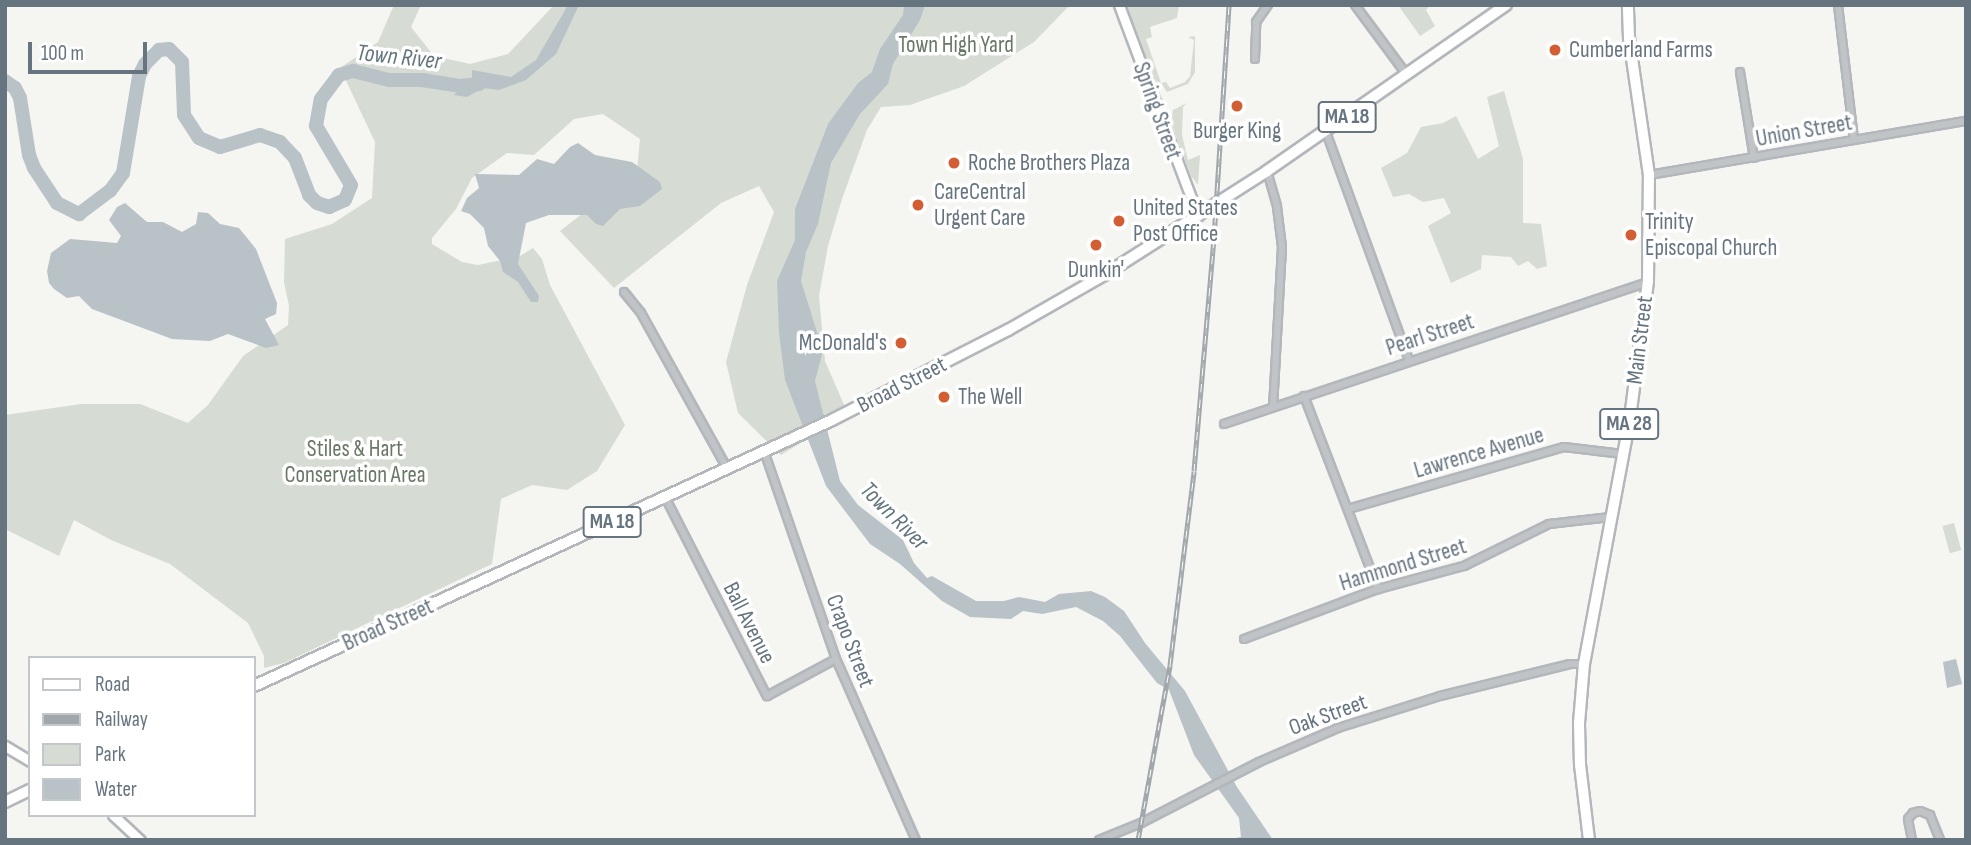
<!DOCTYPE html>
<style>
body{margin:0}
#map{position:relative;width:1971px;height:845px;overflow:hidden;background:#f5f5f2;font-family:"Sofia Sans Condensed",sans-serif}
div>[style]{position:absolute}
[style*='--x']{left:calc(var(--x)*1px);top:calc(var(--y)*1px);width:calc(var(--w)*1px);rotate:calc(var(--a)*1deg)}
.green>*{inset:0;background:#d6dcd3;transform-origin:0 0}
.water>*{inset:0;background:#b9c2c7}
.river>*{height:14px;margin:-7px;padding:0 7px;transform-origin:7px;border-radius:7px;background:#b9c2c7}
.roads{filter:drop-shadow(2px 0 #b3b7bb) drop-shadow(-2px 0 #b3b7bb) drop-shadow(0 2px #b3b7bb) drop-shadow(0 -2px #b3b7bb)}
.street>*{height:6px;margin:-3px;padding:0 3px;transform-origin:3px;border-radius:3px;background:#c0c4c7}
.secondary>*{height:9px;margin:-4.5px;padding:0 4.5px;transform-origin:4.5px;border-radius:4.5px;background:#fff}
.primary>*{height:10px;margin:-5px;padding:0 5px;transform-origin:5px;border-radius:5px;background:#fff}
.rail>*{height:5px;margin-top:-2.5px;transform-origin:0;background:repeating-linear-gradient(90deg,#fff 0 8px,#a2a7ab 0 16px);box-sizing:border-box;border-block:2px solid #a2a7ab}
.dots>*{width:19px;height:19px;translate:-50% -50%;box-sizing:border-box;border:4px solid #fff;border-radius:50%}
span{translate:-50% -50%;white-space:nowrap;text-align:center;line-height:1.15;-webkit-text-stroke:7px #fff;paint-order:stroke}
.shield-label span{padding:2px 5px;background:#fff;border:2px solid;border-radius:5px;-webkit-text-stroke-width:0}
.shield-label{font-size:21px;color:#667480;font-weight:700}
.park-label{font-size:23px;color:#687865}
.poi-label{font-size:23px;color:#667480}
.left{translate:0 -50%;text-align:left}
.right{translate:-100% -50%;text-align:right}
.street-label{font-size:23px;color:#667480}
.water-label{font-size:24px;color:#62757d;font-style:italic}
.frame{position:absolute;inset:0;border:7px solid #667480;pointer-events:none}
.legend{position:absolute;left:28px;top:656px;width:228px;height:161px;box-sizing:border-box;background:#fff;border:2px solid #c2c7cc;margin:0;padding:9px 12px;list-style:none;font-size:21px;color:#667480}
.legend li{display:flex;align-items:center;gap:14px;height:35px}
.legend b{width:35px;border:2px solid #c2c7cc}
.scale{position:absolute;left:28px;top:42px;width:119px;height:32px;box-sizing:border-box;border:4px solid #667480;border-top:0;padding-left:9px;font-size:21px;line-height:24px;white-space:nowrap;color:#667480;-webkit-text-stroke:5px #fff;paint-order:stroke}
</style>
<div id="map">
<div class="green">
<div style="clip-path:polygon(394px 5px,421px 5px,411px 27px,434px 56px,470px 64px,508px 54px,554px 5px,1070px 5px,1034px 42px,964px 86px,910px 105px,881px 107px,867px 130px,842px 199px,828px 246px,819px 296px,825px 361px,848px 414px,781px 455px,738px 413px,726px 362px,747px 285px,774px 212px,759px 186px,721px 203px,614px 288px,560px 231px,600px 200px,636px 180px,640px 139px,603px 114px,574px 119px,534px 155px,507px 153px,472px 178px,456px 209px,432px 238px,432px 244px,462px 262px,478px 265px,520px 256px,533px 248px,542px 259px,550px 285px,625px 425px,597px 471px,567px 490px,532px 485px,501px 499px,492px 564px,284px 663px,264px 668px,264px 656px,248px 623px,170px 564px,111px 540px,74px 520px,59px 556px,5px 529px,5px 415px,81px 404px,140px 404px,188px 423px,208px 405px,243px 356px,288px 325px,289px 306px,284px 282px,285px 239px,332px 224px,372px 198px,375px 142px,340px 68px,378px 42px)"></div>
<div style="clip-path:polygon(1126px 5px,1179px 5px,1177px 18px,1150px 27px,1152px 37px,1146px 39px,1161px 83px,1166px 82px,1170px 88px,1185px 82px,1190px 76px,1194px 40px,1188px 37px,1195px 36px,1195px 72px,1188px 84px,1167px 92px,1161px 83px,1154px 83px)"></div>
<div style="clip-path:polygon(1398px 5px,1430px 5px,1426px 10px,1435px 26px,1420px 36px)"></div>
<div style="clip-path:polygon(1504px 91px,1523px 159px,1523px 223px,1541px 224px,1547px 266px,1537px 269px,1528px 261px,1518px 266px,1511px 257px,1482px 255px,1481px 269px,1451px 283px,1428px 226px,1451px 213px,1444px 198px,1423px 202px,1409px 194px,1393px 197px,1381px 168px,1407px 153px,1421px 127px,1443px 123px,1456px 116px,1478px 159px,1499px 146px,1487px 97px)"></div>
<div style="clip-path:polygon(1187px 103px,1183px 107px,1182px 135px,1188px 160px,1200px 155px,1198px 185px,1191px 176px,1171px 122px,1173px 110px)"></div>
<div style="left:1954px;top:523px;width:28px;height:12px;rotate:75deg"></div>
</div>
<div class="water">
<div style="clip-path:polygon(568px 5px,579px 5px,556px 54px,526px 80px,499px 90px,483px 88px,467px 97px,454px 95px,472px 78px,472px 70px,511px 77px,536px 60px)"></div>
<div style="clip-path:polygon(904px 5px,925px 5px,920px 20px,893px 64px,888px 84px,860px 114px,831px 163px,818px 224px,806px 252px,801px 281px,823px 351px,815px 381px,840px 481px,858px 505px,903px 540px,914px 563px,927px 578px,932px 576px,976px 601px,1004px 601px,1019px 597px,1045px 602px,1059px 594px,1091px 591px,1105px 597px,1124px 611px,1145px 643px,1185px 691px,1237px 787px,1273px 840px,1226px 840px,1241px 837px,1239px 818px,1194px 755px,1169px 690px,1157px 683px,1120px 636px,1103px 621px,1076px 607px,1042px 614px,1023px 611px,1011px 619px,970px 617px,942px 601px,900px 564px,870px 544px,826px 486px,785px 380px,779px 333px,777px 281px,795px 240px,795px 209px,828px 124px,858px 83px,872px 72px,880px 49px,903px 15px)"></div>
<div style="clip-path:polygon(578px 143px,595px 155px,632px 162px,660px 182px,662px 189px,640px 206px,620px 209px,603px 226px,596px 224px,587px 215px,549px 215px,526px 223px,518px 264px,539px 296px,538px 302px,531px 302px,518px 282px,503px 272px,500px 261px,488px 246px,484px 228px,470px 214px,461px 211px,467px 198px,479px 188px,475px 174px,519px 175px,537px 159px,554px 164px,570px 147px)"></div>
<div style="clip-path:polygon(125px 203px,147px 222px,163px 222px,182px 232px,196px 224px,198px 212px,208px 213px,220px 224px,239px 228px,256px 249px,277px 303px,276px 314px,265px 319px,279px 345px,266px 348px,228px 334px,210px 341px,172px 339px,92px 309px,79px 296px,67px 298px,54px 289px,49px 283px,47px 271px,51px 253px,70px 239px,117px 243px,121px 236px,109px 220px,117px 207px)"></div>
<div style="clip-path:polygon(1956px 659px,1962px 684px,1947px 688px,1943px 662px)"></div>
</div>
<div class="river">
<div style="--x:5;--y:81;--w:12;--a:35"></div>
<div style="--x:15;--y:88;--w:11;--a:63"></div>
<div style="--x:20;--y:98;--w:58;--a:81"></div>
<div style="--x:29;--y:155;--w:14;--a:69"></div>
<div style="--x:34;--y:168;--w:42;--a:56.7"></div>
<div style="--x:57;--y:203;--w:25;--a:27"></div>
<div style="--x:79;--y:214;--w:39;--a:-37"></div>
<div style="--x:110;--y:191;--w:22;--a:-54"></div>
<div style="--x:123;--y:173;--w:98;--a:-80.6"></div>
<div style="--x:139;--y:76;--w:13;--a:-63"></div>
<div style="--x:145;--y:64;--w:20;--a:-45"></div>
<div style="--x:159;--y:50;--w:10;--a:-6"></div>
<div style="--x:169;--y:49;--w:18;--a:45"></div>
<div style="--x:182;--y:62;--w:53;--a:87.8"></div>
<div style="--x:184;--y:115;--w:27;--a:57"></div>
<div style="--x:199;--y:138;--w:23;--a:23"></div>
<div style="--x:220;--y:147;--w:42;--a:-16.7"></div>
<div style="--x:260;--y:135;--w:21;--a:19"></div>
<div style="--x:280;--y:142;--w:22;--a:47"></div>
<div style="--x:295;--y:158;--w:40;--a:69"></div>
<div style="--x:309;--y:195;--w:11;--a:45"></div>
<div style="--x:317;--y:203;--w:13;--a:18"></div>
<div style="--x:329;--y:207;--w:17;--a:-24"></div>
<div style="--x:345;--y:200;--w:16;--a:-68"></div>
<div style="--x:351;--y:185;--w:69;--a:-120.7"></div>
<div style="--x:316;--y:126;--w:27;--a:-80"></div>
<div style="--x:321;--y:99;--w:30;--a:-53"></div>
<div style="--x:339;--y:75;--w:15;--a:-16"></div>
<div style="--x:353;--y:71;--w:38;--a:14"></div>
<div style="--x:390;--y:80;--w:32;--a:0"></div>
<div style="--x:422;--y:80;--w:38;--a:9"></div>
<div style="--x:460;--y:86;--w:19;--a:-6"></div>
</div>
<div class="roads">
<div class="street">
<div style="--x:1355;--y:5;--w:87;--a:53.4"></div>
<div style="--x:1838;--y:5;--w:135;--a:83.2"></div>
<div style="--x:1255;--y:59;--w:37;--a:-88"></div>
<div style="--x:1256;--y:22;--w:21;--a:-55"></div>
<div style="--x:1740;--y:72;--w:87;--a:80.8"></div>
<div style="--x:1326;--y:132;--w:243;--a:70"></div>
<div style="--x:1267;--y:171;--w:37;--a:74"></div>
<div style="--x:1277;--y:207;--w:40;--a:82.9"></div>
<div style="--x:1282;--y:247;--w:160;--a:93.2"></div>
<div style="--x:1649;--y:175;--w:322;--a:-9.7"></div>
<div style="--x:624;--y:292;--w:27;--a:51"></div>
<div style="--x:641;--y:313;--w:177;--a:61"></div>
<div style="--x:1304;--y:396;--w:207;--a:69"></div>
<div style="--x:1224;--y:424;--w:447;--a:-18.5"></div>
<div style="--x:764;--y:451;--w:220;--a:70.9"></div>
<div style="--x:836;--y:659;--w:198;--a:66.2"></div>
<div style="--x:665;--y:497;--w:224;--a:62.9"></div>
<div style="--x:767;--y:696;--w:78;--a:-28.2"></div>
<div style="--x:1348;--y:509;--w:225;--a:-16"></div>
<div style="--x:1564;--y:447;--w:59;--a:6.8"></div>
<div style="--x:1244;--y:639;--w:143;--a:-20.5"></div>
<div style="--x:1378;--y:589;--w:89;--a:-15"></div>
<div style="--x:1464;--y:566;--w:95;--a:-26.3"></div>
<div style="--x:1549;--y:524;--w:62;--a:-6.4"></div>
<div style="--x:1099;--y:840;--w:45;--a:-22"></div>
<div style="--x:1141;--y:823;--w:133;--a:-27.3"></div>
<div style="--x:1259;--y:762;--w:86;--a:-23.3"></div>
<div style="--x:1338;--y:728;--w:107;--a:-17.4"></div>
<div style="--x:1440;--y:696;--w:134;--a:-13.8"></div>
<div style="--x:1570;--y:664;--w:14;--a:0"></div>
<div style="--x:1912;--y:840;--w:21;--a:-101"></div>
<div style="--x:1908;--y:819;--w:8;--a:-50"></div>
<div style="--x:1913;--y:813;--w:7;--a:-16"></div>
<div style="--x:1920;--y:811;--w:11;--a:22"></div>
<div style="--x:1930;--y:815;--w:27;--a:68"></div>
</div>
<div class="secondary">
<div style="--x:1119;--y:5;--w:225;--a:69.5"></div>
<div style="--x:5;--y:746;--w:29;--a:31"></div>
<div style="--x:113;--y:815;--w:37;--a:43"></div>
</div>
<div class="primary">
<div style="--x:254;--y:686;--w:636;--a:-24.71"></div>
<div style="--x:832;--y:420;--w:198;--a:-27.1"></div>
<div style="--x:1008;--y:330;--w:111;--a:-29.8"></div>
<div style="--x:1104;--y:275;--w:193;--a:-32.5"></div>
<div style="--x:1267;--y:171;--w:291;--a:-34.8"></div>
<div style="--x:5;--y:802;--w:28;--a:-26"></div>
<div style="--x:1589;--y:840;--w:76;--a:-96.8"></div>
<div style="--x:1580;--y:765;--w:42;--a:-91.4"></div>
<div style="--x:1579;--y:723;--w:59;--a:-85.2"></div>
<div style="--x:1584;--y:664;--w:250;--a:-79.4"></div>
<div style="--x:1630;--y:418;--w:137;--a:-82.5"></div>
<div style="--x:1648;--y:282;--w:107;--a:-89.5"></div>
<div style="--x:1649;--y:175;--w:138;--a:-98.3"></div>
<div style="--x:1629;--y:38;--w:33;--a:-92"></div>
</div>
</div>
<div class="rail">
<div style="--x:1138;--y:840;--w:178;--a:-79.6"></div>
<div style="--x:1170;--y:665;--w:195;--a:-82.9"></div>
<div style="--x:1194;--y:471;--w:234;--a:-85.1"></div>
<div style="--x:1214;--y:238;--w:233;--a:-86.3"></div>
</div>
<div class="dots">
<div style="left:1555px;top:50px;background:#d45e33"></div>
<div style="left:1237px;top:106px;background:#d45e33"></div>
<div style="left:954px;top:163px;background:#d45e33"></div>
<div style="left:918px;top:205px;background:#d45e33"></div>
<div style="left:1119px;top:221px;background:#d45e33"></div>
<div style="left:1631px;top:235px;background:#d45e33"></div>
<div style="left:1096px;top:245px;background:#d45e33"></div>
<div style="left:901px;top:343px;background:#d45e33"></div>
<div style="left:944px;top:397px;background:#d45e33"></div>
</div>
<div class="shield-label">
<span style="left:1347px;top:117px">MA 18</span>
<span style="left:1629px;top:424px">MA 28</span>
<span style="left:612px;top:522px">MA 18</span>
</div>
<div class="park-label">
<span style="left:956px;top:45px">Town High Yard</span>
<span style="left:355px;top:462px">Stiles &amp; Hart<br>Conservation Area</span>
</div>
<div class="poi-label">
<span class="left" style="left:1569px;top:50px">Cumberland Farms</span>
<span style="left:1237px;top:131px">Burger King</span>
<span class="left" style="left:968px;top:163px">Roche Brothers Plaza</span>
<span class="left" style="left:934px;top:205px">CareCentral<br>Urgent Care</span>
<span class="left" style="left:1133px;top:221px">United States<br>Post Office</span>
<span class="left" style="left:1645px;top:235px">Trinity<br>Episcopal Church</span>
<span style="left:1096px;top:270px">Dunkin'</span>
<span class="right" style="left:887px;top:343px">McDonald's</span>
<span class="left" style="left:958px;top:397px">The Well</span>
</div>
<div class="street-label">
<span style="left:1157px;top:111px;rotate:70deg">Spring Street</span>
<span style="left:1804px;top:131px;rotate:-10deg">Union Street</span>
<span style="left:1430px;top:335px;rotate:-18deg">Pearl Street</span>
<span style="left:1640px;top:340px;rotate:-83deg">Main Street</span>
<span style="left:902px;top:385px;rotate:-27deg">Broad Street</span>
<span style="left:1479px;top:453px;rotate:-16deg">Lawrence Avenue</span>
<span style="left:1403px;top:565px;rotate:-17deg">Hammond Street</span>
<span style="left:749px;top:623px;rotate:63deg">Ball Avenue</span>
<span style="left:388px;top:625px;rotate:-24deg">Broad Street</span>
<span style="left:850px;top:641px;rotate:69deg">Crapo Street</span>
<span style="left:1328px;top:715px;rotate:-20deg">Oak Street</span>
</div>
<div class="water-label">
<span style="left:399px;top:57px;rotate:6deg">Town River</span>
<span style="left:894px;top:516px;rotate:45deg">Town River</span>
</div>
<div class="frame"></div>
<ul class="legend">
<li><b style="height:9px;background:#fff"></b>Road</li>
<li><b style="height:9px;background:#a2a7ab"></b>Railway</li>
<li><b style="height:19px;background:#d6dcd3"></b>Park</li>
<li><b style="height:19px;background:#b9c2c7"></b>Water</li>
</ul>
<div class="scale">100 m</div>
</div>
